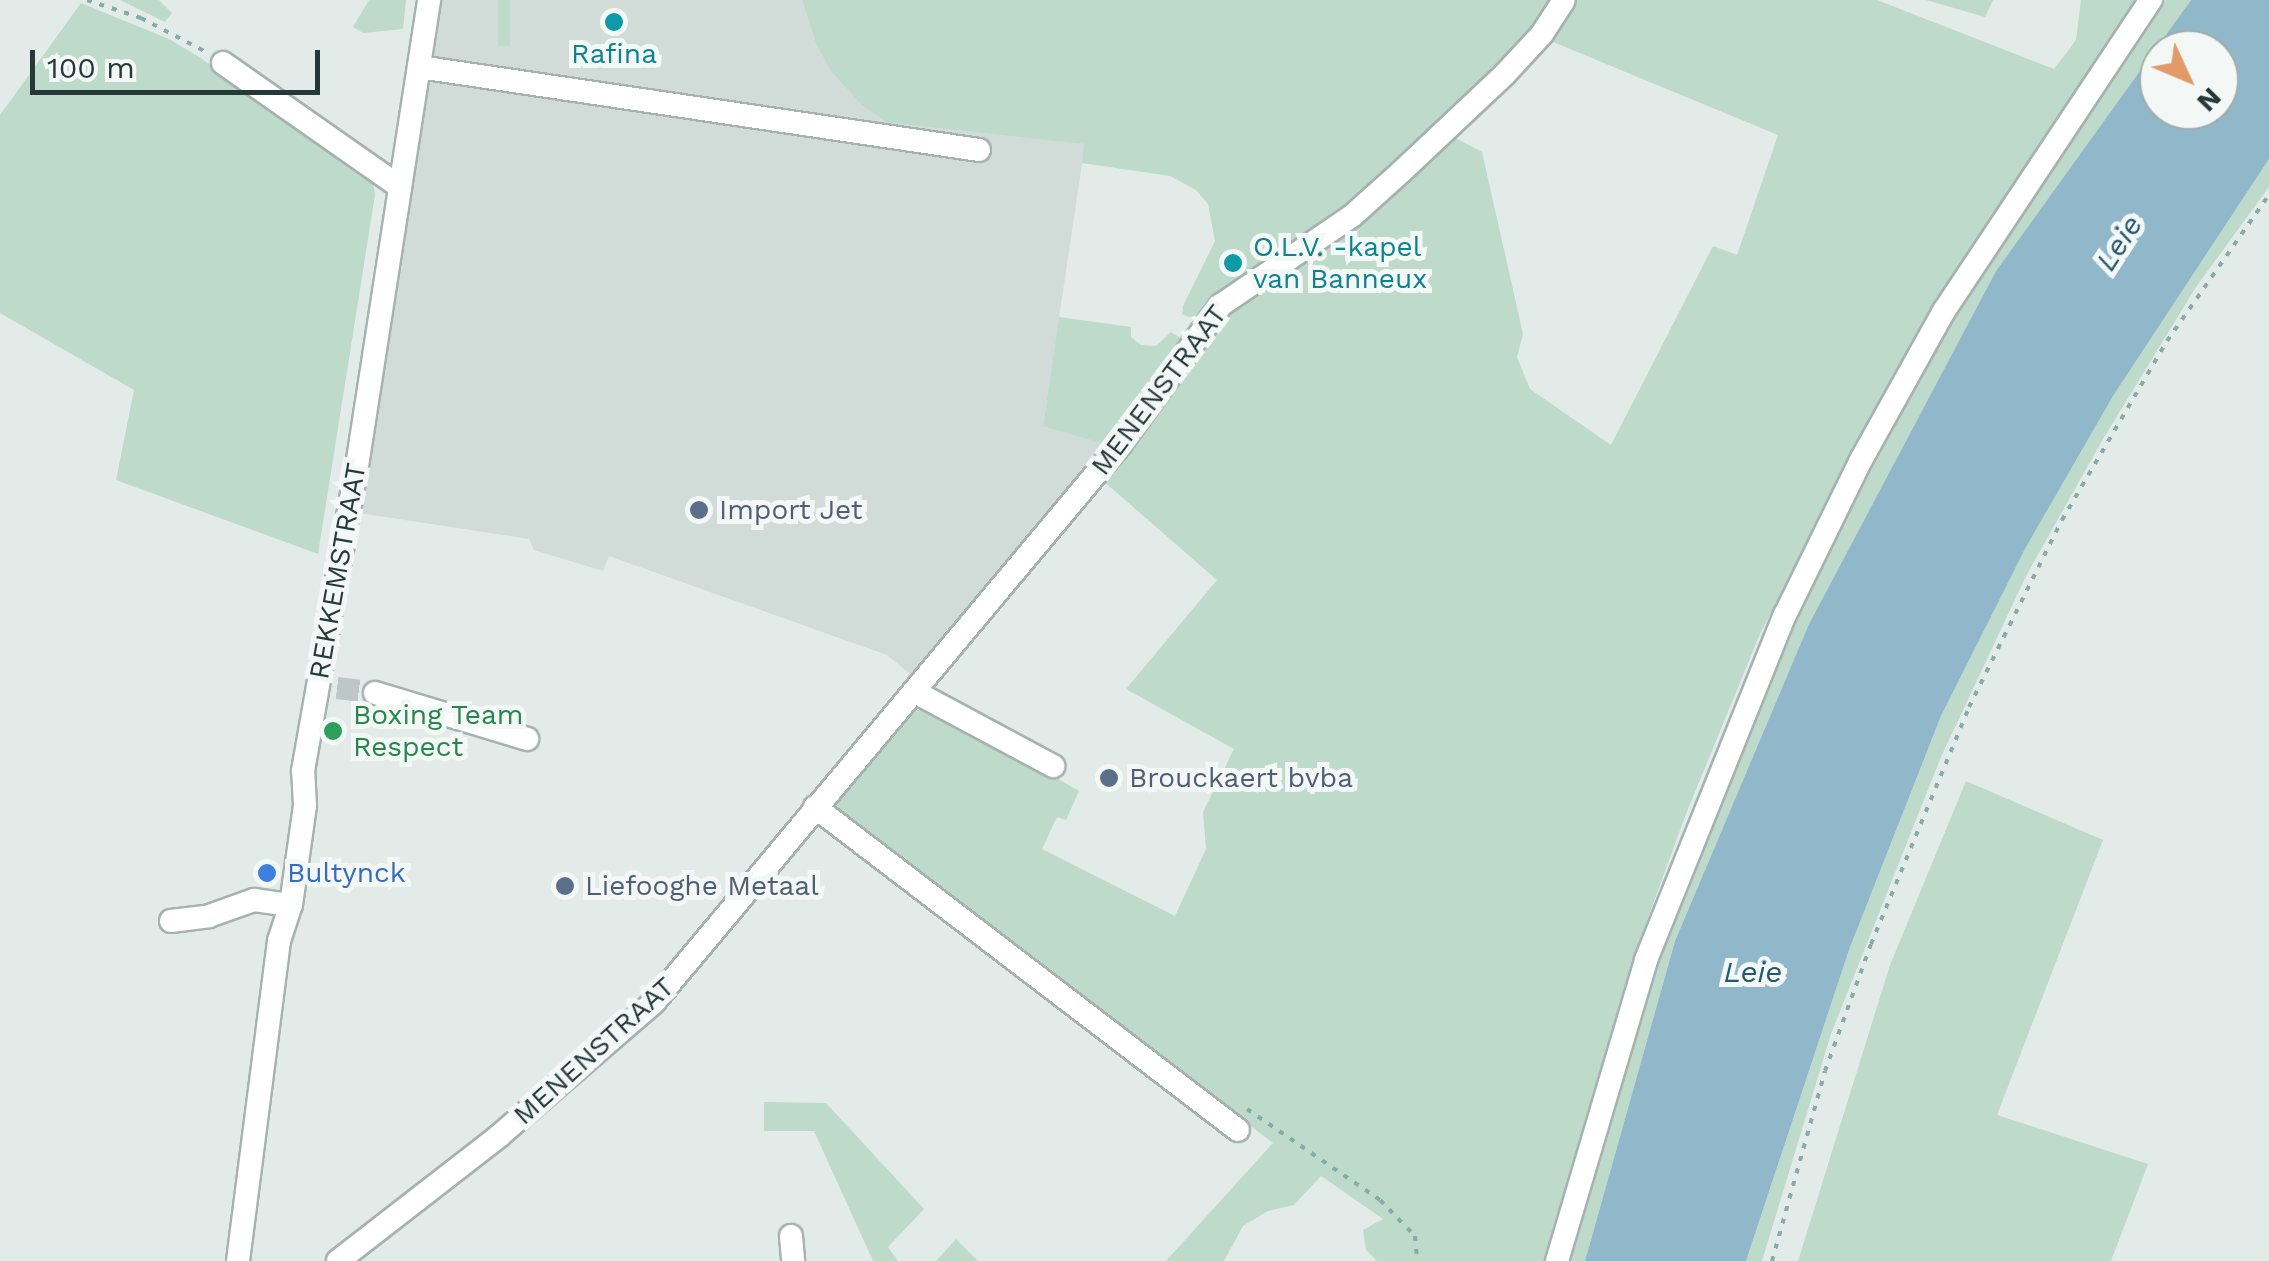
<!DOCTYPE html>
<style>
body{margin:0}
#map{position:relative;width:2269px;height:1261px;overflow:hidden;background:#e3ebe9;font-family:"Work Sans",sans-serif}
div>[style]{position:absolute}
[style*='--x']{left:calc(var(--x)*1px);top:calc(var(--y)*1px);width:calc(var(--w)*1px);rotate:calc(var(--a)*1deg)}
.built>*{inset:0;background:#d1dbd8}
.green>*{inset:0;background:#bedaca;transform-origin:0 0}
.water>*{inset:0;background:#91b8ca}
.minor-tunnel>*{height:22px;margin-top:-11px;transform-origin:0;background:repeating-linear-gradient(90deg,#bdc8c6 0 22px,transparent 0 33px)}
.path>*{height:4px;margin-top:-2px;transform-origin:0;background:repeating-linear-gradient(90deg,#87aba6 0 5px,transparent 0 13px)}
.roads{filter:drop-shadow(2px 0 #a6b2b0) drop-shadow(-2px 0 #a6b2b0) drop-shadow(0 2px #a6b2b0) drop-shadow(0 -2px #a6b2b0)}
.minor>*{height:22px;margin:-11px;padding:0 11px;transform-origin:11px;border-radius:11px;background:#fff}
.dots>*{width:28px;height:28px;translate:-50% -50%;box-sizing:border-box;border:5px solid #f3f8f6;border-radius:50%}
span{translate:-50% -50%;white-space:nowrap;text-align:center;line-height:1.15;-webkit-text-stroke:10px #f3f8f6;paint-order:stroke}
.culture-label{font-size:28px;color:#0d838f}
.left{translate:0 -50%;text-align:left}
.street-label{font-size:28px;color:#253a38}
.service-label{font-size:28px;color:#4e5e75}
.leisure-label{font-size:28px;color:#27864d}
.shop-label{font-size:28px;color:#366cbe}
.water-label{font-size:30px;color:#255870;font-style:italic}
.north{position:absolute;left:2139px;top:30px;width:100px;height:100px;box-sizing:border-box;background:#f3f8f6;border:2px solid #a1acaa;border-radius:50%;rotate:134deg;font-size:28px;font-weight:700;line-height:40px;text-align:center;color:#253a38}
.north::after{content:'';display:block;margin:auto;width:35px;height:45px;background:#e39a69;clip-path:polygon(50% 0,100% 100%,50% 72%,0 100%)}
.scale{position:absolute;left:30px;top:50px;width:290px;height:45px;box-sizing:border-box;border:5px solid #253a38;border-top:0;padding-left:12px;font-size:30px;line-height:35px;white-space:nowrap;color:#253a38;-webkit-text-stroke:8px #f3f8f6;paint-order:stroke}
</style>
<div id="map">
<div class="built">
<div style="clip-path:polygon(438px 0,802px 0,816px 44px,994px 132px,1085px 144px,1043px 425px,1108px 445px,915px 678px,887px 655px,609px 556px,603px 571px,534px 550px,529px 539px,359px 513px,400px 277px)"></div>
</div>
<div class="green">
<div style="clip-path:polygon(120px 0,159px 0,172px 13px,165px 22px)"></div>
<div style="clip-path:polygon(369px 0,406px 0,403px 29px,363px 33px,353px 27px)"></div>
<div style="left:498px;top:0;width:12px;height:46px"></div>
<div style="clip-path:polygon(802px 0,1554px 0,1519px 48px,1353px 205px,1224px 289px,1200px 316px,1189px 317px,1182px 314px,1183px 306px,1215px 241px,1208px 204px,1196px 190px,1170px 176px,1082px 163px,1084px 144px,886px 122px,861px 104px,832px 72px,816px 44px)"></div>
<div style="clip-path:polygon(1576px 0,1877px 0,2054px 69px,2076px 40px,2081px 0,2143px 0,1995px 217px,1828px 500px,1760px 634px,1686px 814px,1631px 964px,1545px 1261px,1377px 1261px,1366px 1250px,1363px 1230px,1383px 1219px,1321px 1176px,1294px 1205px,1268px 1211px,1243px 1226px,1224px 1261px,1166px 1261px,1273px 1143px,833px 810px,831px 802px,910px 710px,937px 709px,1079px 791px,1066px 820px,1057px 817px,1042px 849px,1175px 916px,1206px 849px,1203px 812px,1234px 749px,1126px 689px,1217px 580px,1101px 479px,1223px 314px,1454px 137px,1482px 152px,1523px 334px,1517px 357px,1530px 389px,1611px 445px,1713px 246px,1737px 255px,1778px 135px,1553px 42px)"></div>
<div style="clip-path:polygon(1926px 0,1993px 0,1985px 17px)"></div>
<div style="clip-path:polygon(2166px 0,2191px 0,1996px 271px,1809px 624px,1675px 941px,1585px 1261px,1566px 1261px,1662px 938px,1817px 571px,1964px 298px)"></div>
<div style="clip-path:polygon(81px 3px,169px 39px,201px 58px,373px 182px,375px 195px,318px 554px,116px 480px,134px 390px,0 313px,0 115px)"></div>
<div style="clip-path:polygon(2269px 159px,2269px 187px,2196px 287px,2103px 439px,2026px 576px,1941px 757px,1831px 1034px,1762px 1261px,1746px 1261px,1849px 950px,1941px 716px,2025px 549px,2113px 396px)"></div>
<div style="clip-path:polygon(1059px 317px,1131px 327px,1131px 337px,1141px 345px,1156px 346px,1171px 332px,1184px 340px,1108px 445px,1043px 426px)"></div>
<div style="clip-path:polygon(1966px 781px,2103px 840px,1997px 1115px,2148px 1164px,2111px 1261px,1798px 1261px,1890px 965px)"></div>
<div style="clip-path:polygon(764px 1102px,826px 1103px,924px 1209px,888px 1247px,898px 1261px,873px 1261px,814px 1131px,764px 1131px)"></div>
<div style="clip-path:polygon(956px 1239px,978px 1261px,936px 1261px)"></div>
</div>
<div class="water">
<div style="clip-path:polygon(evenodd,2191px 0,2269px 0,2269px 159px,2113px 396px,2025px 549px,1941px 716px,1849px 950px,1746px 1261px,1585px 1261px,1675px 941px,1809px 624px,1996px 271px,2191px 0,2159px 50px,2219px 50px,2219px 110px,2159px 110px,2159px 50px)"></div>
</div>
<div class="minor-tunnel">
<div style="--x:337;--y:688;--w:38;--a:7"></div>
</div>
<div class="path">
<div style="--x:87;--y:0;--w:57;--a:18.4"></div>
<div style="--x:141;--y:18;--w:73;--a:27.6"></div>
<div style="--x:1247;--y:1109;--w:161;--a:34.4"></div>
<div style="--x:1380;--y:1200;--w:50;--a:45.8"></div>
<div style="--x:1415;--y:1236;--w:25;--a:85"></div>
<div style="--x:1772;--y:1261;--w:197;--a:-74.4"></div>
<div style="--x:1825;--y:1071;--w:135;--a:-70.1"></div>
<div style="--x:1871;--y:944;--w:256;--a:-67.5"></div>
<div style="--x:1969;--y:707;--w:209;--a:-63.6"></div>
<div style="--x:2062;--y:520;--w:208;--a:-59.6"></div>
<div style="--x:2167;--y:341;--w:178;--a:-55.1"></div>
</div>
<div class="roads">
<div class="minor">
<div style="--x:223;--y:63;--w:216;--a:35"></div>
<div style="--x:419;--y:67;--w:566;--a:8.43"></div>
<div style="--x:915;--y:692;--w:157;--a:28.2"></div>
<div style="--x:375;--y:693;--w:159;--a:16.8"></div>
<div style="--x:815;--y:807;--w:532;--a:37.37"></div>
<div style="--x:171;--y:921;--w:38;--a:-7"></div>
<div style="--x:209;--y:916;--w:48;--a:-19.6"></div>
<div style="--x:254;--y:900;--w:37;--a:8"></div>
<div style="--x:791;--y:1236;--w:25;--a:85"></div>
<div style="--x:238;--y:1261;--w:323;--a:-82.7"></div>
<div style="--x:279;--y:941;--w:38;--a:-72"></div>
<div style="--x:291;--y:905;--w:100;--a:-82"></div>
<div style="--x:305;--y:806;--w:35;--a:-93"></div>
<div style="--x:303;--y:771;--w:310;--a:-80"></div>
<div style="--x:357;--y:466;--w:472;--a:-81.2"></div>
<div style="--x:338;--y:1261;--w:204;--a:-37.8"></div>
<div style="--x:499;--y:1136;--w:205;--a:-40.8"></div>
<div style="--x:654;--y:1002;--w:726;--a:-50.08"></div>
<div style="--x:1120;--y:445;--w:173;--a:-54.2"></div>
<div style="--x:1221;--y:305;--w:158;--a:-34.2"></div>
<div style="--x:1352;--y:216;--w:66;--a:-41.9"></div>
<div style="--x:1401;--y:172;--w:143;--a:-43.3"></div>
<div style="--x:1505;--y:74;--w:54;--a:-47.2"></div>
<div style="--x:1542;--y:34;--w:40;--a:-57.1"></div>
<div style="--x:1557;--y:1261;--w:314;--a:-73.5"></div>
<div style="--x:1646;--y:960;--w:372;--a:-68.1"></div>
<div style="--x:1785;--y:615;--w:173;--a:-63.9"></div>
<div style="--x:1861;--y:460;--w:171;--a:-60.9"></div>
<div style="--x:1944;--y:311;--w:374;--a:-56.4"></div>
</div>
</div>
<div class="dots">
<div style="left:614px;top:22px;background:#0f9aa8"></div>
<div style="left:1233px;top:263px;background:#0f9aa8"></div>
<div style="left:699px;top:510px;background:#5c6f8a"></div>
<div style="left:333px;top:731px;background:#2e9e5b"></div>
<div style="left:1109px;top:778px;background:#5c6f8a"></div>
<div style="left:267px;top:873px;background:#3f7fe0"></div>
<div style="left:565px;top:886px;background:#5c6f8a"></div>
</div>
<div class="culture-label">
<span style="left:614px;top:54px">Rafina</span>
<span class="left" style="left:1253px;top:263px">O.L.V. -kapel<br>van Banneux</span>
</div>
<div class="street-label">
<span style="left:1159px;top:390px;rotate:-53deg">MENENSTRAAT</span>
<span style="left:338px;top:571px;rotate:-80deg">REKKEMSTRAAT</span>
<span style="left:594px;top:1051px;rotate:-42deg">MENENSTRAAT</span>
</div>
<div class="service-label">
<span class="left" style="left:719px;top:510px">Import Jet</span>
<span class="left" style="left:1129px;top:778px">Brouckaert bvba</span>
<span class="left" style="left:585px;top:886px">Liefooghe Metaal</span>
</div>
<div class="leisure-label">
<span class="left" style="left:353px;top:731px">Boxing Team<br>Respect</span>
</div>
<div class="shop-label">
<span class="left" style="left:287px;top:873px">Bultynck</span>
</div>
<div class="water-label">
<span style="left:2119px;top:243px;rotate:-57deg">Leie</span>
<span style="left:1753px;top:972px">Leie</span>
</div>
<div class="north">N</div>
<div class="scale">100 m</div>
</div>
